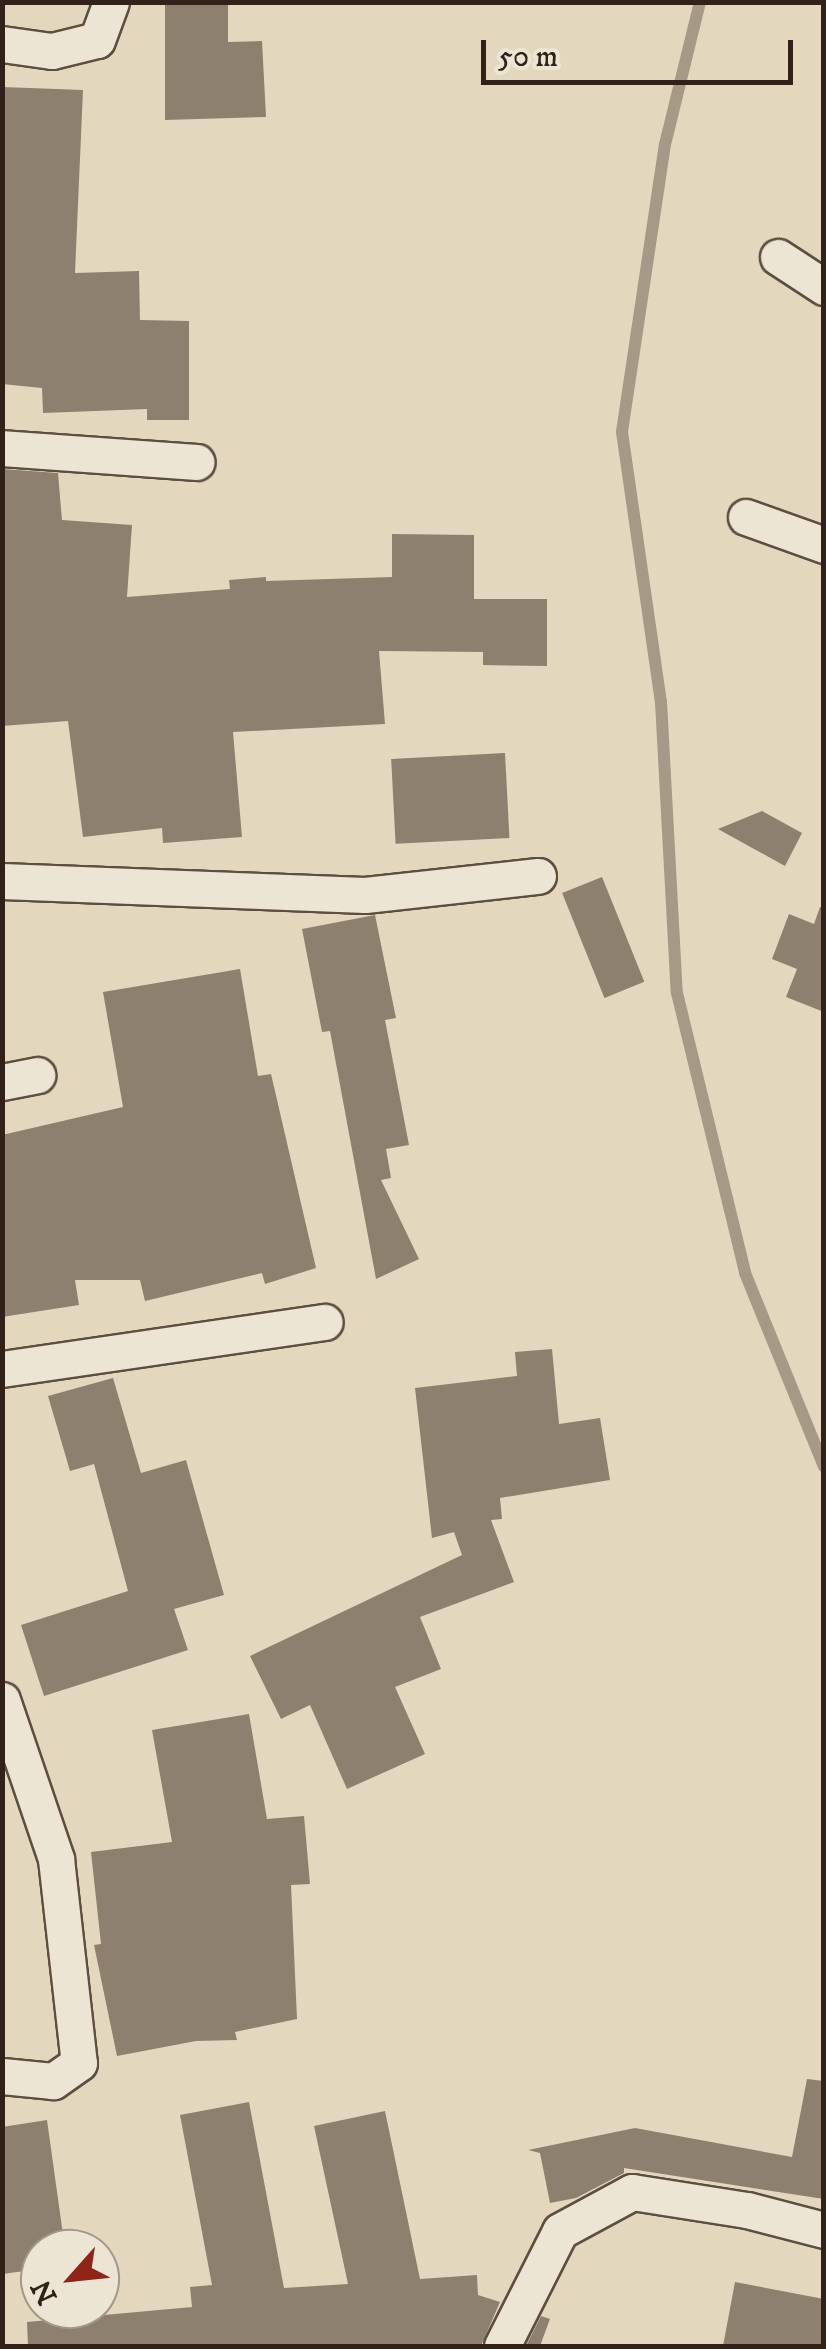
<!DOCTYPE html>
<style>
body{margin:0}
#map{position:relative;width:826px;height:2349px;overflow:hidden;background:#e3d7bd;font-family:"IM FELL DW Pica",serif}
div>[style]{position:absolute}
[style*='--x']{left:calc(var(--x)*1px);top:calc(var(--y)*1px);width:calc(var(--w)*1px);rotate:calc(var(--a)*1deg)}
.stream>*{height:12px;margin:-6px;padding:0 6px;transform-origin:6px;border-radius:6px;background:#a69985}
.building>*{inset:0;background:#8e806e;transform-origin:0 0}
.roads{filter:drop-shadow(2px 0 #5e4e41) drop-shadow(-2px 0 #5e4e41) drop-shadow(0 2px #5e4e41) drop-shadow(0 -2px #5e4e41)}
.minor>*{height:35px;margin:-17.5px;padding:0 17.5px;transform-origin:17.5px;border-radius:17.5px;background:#ede5d4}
span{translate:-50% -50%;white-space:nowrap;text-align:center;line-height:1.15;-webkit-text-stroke:8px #ede5d4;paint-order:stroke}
.frame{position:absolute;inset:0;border:5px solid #312118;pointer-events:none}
.north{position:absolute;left:20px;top:2229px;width:100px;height:100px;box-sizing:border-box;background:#ede5d4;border:2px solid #a29789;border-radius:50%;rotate:243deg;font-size:28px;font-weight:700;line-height:40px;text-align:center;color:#312118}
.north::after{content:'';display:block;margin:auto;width:35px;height:45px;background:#8f2418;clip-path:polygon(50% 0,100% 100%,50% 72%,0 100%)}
.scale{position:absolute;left:481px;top:40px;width:312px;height:45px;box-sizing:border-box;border:5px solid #312118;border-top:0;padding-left:12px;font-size:30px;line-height:35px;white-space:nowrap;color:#312118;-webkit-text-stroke:8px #ede5d4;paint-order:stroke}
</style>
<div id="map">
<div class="stream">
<div style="--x:700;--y:2;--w:146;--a:103.8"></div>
<div style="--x:665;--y:144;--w:291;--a:98.5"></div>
<div style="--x:622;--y:432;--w:273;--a:81.8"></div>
<div style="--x:661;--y:702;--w:291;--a:86.9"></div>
<div style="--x:677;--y:993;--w:288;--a:76.3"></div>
<div style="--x:745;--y:1273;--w:209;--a:67.8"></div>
</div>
<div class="building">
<div style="clip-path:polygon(165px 2px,228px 2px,228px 42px,262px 41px,266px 117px,165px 120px)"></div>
<div style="clip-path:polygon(2px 87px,83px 90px,75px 273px,139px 271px,140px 320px,189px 321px,189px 420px,147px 420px,147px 409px,43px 413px,42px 388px,2px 384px)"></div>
<div style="clip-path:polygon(2px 469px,58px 473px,62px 520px,132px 525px,127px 597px,230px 589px,229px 580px,266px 577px,266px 581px,392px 577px,392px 534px,474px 535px,474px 599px,547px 599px,547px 666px,483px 665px,483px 652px,379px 651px,385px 724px,233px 732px,242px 837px,163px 843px,162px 828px,83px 837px,68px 721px,2px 726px)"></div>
<div style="left:505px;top:753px;width:85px;height:114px;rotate:87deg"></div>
<div style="clip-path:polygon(762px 811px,802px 833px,785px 866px,718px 829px)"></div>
<div style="left:602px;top:877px;width:113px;height:43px;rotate:68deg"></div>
<div style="clip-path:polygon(820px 907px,824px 907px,824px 1012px,786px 997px,797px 969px,772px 959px,789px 914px,814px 924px)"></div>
<div style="clip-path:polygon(375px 915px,396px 1018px,385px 1020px,409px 1145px,386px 1149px,391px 1178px,381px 1180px,419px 1259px,376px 1279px,330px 1031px,322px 1032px,302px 929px)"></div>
<div style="clip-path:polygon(240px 969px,258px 1076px,271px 1074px,316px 1268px,265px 1284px,262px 1273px,145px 1301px,140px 1280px,75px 1280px,79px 1305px,2px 1317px,2px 1135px,123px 1107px,103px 992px)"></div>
<div style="clip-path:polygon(552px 1349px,559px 1424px,600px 1418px,610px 1480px,500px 1498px,502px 1519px,491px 1520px,514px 1582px,420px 1617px,441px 1669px,395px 1687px,425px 1754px,347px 1789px,310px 1705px,281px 1719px,250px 1656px,462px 1555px,454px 1532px,432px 1538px,415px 1388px,517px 1376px,515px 1352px)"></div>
<div style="clip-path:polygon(113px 1378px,141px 1473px,186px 1460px,224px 1595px,174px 1609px,188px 1650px,44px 1696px,21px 1625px,128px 1591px,94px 1464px,70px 1471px,48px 1396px)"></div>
<div style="clip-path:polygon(249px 1714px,267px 1819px,304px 1816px,310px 1884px,291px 1885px,297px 2019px,235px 2032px,237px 2040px,196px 2041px,117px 2056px,94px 1945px,101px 1944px,91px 1852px,172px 1842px,152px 1730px)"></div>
<div style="clip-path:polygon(807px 2079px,824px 2081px,824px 2199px,624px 2168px,624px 2173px,576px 2198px,550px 2203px,540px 2153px,528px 2150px,635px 2128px,792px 2157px)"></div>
<div style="clip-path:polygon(249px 2102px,284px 2288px,348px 2284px,314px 2126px,385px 2111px,420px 2279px,477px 2275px,478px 2295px,500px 2302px,481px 2346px,28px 2346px,27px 2322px,192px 2307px,190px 2287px,212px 2285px,180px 2115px)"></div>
<div style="clip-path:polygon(47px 2120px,65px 2249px,40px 2249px,40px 2269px,2px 2274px,2px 2127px)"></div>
<div style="clip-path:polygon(735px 2282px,824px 2299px,824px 2346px,723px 2346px)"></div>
<div style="clip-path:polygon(541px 2316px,550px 2319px,540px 2346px,526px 2346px)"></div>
</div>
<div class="roads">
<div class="minor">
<div style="--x:2;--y:44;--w:50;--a:8"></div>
<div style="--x:52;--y:51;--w:46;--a:-13.7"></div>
<div style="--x:97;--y:40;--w:40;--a:-69.8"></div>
<div style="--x:778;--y:257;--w:55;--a:33.1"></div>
<div style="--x:2;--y:448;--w:195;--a:4.1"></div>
<div style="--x:746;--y:517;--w:83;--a:19.7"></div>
<div style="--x:2;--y:881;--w:363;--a:2.2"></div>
<div style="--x:365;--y:895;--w:174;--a:-6.3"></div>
<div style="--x:2;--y:1082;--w:36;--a:-11"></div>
<div style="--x:2;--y:1369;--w:326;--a:-8.3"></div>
<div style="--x:2;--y:1700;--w:168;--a:71.2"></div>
<div style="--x:56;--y:1859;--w:205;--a:83.6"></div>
<div style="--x:79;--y:2063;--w:32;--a:145"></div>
<div style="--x:53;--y:2081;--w:51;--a:-174.4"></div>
<div style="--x:502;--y:2346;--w:129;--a:-63.2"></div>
<div style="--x:560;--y:2231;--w:82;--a:-28.4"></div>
<div style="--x:632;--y:2192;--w:116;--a:8.9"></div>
<div style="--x:747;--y:2210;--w:80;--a:14.6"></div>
</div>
</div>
<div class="frame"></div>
<div class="north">N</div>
<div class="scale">50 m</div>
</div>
